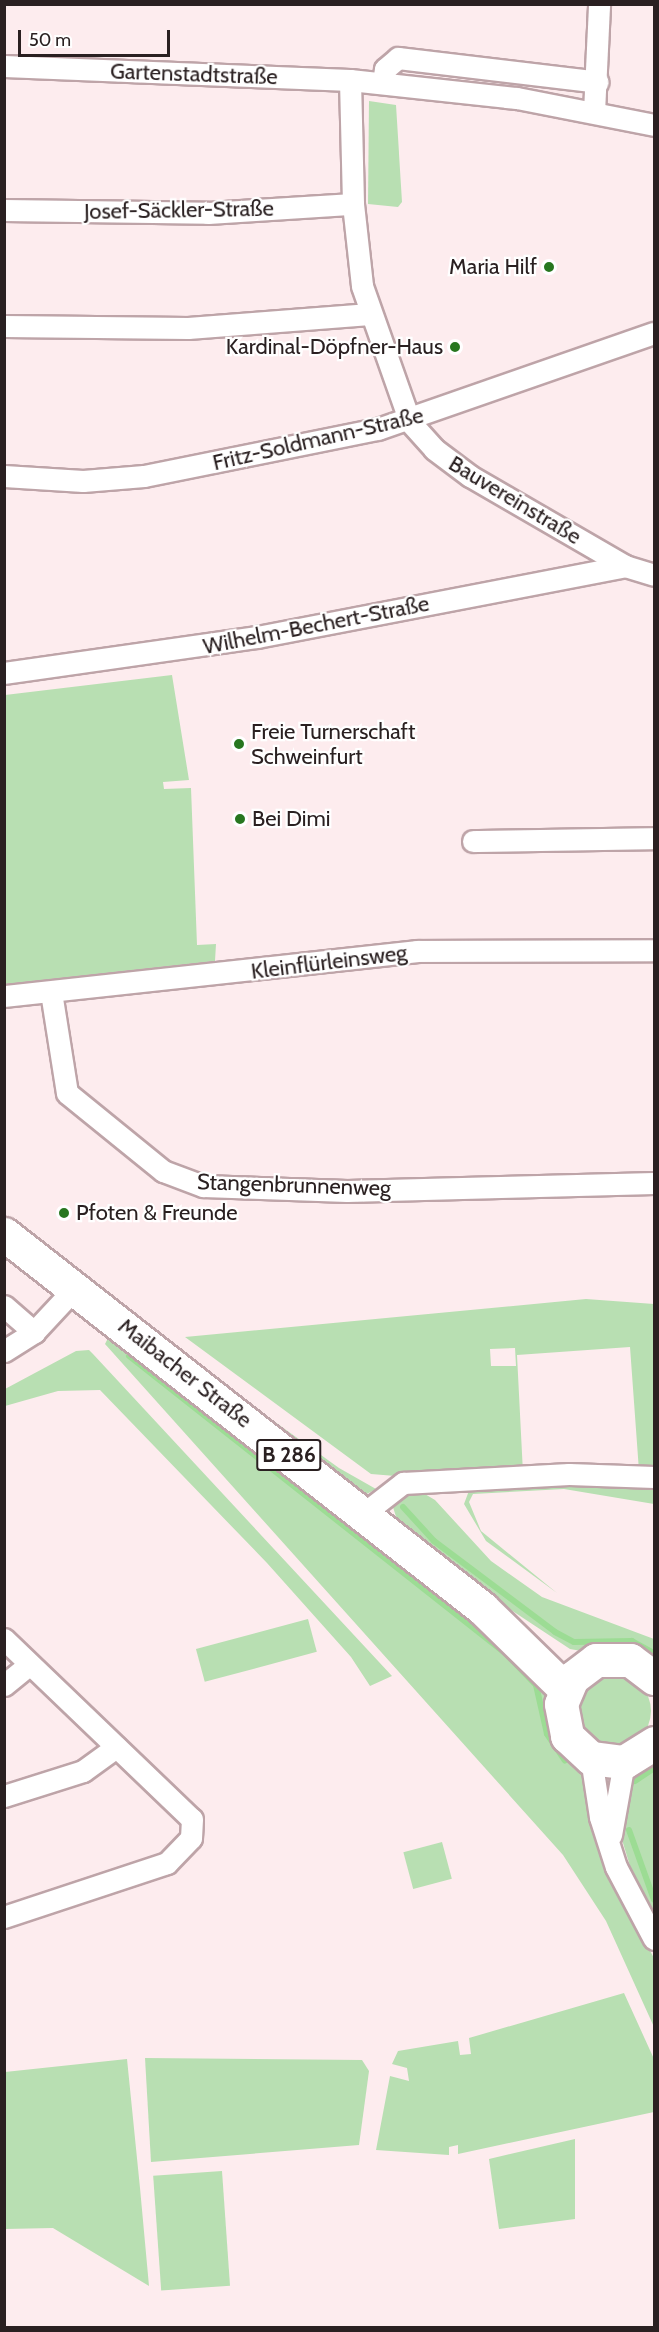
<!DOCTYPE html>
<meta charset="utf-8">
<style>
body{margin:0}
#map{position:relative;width:659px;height:2332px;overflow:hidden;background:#fdecee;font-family:Cabin,sans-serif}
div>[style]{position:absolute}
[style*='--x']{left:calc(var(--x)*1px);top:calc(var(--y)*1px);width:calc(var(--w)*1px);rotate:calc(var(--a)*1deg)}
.green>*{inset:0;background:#b8dfb2;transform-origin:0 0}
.round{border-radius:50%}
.stream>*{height:6px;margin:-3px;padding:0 3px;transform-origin:3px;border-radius:3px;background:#9cdc94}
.roads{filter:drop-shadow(2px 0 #bea4a8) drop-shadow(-2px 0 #bea4a8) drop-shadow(0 2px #bea4a8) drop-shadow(0 -2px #bea4a8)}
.street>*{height:21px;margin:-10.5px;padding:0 10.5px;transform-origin:10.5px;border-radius:10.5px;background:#fff}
.primary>*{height:33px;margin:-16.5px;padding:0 16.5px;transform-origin:16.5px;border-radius:16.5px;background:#fff}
.dots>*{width:16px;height:16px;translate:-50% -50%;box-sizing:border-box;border:3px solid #fff;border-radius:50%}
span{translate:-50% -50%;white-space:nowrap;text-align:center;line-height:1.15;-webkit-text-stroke:4.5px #fff;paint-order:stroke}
.shield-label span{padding:2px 4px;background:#fff;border:2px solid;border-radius:4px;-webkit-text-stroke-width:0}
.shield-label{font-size:21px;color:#2a2021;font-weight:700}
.street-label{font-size:22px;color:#2a2021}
.poi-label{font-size:22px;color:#2a2021}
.right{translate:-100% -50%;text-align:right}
.left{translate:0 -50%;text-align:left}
.frame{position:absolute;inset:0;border:6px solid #2a2021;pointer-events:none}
.scale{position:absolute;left:18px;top:30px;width:152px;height:27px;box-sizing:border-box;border:3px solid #2a2021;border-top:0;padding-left:8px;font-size:18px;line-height:21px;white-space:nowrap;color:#2a2021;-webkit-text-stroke:4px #fff;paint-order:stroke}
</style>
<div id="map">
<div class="green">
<div style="clip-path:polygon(369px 101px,396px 105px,402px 202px,398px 207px,368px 204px)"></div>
<div style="clip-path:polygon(172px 675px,189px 780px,163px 782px,164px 789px,191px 788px,197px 945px,216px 944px,215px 961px,5px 984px,5px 695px)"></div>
<div style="clip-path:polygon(evenodd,586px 1299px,654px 1304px,654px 1471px,639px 1471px,630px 1347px,517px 1355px,523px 1473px,432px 1479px,371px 1474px,185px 1337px,586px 1299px,515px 1348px,516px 1366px,491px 1366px,490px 1349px,515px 1348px)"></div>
<div style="clip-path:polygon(111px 1332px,538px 1672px,584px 1771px,607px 1874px,654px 1958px,654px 2027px,606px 1921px,563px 1855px,105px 1344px)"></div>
<div style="clip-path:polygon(89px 1350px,93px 1354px,392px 1676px,370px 1686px,351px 1657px,267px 1563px,100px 1390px,58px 1391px,5px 1406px,5px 1389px,76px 1351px)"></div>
<div style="clip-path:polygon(242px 1398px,339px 1468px,376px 1489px,363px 1496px)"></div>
<div style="clip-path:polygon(563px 1482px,654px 1485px,654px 1504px,564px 1489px,473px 1494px,469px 1502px,481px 1531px,557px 1593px,486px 1541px,464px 1504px,470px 1488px)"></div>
<div style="clip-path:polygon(418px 1490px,435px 1500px,491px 1561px,542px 1597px,654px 1639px,654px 1664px,570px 1649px,487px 1594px,399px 1526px,392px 1504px,399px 1494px)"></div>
<div style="left:308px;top:1619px;width:34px;height:116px;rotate:75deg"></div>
<div class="round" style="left:577px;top:1674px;width:74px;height:74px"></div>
<div style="clip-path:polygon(654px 1761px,654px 1919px,637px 1889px,623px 1843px,622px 1804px,627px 1782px)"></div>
<div style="left:442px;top:1842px;width:38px;height:40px;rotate:75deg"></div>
<div style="clip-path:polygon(624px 1993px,654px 2059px,654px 2112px,458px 2154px,458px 2145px,449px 2147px,449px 2155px,376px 2150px,390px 2076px,409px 2081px,407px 2068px,392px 2064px,398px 2051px,458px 2041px,460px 2055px,471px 2054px,469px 2038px)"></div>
<div style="clip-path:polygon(145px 2058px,362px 2060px,369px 2071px,359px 2145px,151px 2162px)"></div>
<div style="clip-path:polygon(127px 2059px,140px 2188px,149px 2286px,53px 2228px,5px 2229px,5px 2072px)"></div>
<div style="clip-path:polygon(575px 2139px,575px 2219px,499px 2229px,489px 2159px)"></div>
<div style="left:222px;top:2171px;width:115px;height:69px;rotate:86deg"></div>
</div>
<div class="stream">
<div style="--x:129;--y:1356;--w:481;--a:38.3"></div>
<div style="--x:506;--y:1654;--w:43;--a:45.9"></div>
<div style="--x:536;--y:1685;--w:50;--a:77.3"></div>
<div style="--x:547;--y:1734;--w:32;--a:56"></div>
<div style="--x:403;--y:1507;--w:46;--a:47.6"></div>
<div style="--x:434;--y:1541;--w:151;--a:36.9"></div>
<div style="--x:555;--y:1632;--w:21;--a:28"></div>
<div style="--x:574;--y:1642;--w:58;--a:-1"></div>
<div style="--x:632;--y:1641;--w:25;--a:29"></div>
<div style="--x:635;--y:1781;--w:23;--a:-34"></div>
<div style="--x:629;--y:1830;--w:74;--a:70.3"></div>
</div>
<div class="roads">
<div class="street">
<div style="--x:4;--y:66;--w:346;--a:2.3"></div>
<div style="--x:350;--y:80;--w:168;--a:6.2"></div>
<div style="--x:517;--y:98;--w:140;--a:11.1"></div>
<div style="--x:350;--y:80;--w:124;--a:88.6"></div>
<div style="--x:353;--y:204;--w:82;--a:83.7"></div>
<div style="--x:362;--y:286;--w:144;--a:70.6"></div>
<div style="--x:410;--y:422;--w:36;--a:48"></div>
<div style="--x:434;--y:449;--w:45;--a:36.9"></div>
<div style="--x:470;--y:476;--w:179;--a:30.1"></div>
<div style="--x:625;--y:566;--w:30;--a:17"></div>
<div style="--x:383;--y:83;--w:14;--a:-82"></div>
<div style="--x:385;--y:69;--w:17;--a:-40"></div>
<div style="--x:398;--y:58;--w:201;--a:6.8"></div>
<div style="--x:594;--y:112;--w:108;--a:-87.3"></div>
<div style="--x:4;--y:210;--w:204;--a:0.8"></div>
<div style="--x:208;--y:213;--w:145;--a:-3.6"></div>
<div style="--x:4;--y:326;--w:184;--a:0.6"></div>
<div style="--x:188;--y:328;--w:182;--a:-4.4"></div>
<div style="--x:4;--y:476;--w:79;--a:3.6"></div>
<div style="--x:83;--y:481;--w:61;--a:-4.7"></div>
<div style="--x:144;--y:476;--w:239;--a:-11.4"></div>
<div style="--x:378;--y:429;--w:292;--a:-19.2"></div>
<div style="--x:4;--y:673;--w:256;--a:-8.1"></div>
<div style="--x:257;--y:637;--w:375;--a:-10.9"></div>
<div style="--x:473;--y:841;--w:181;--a:-0.9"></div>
<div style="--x:51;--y:992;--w:102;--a:81"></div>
<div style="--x:67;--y:1093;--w:124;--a:39.1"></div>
<div style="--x:163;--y:1171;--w:43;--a:20.6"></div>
<div style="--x:203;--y:1186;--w:144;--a:2"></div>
<div style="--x:347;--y:1191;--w:307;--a:-1.5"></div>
<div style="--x:4;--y:996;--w:415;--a:-6.2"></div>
<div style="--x:417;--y:951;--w:237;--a:-0.2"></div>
<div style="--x:4;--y:1306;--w:40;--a:41"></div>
<div style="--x:4;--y:1351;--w:36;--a:-32"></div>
<div style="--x:34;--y:1332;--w:60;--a:-47"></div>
<div style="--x:363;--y:1514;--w:51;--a:-37.8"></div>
<div style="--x:403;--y:1483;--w:166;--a:-3.1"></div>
<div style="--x:569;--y:1474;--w:85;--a:2"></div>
<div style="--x:4;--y:1639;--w:260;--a:43.8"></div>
<div style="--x:192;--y:1819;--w:19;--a:93"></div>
<div style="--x:191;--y:1838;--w:35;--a:134"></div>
<div style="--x:167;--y:1863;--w:172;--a:161.7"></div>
<div style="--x:4;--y:1685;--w:32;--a:-39"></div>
<div style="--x:591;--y:1758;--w:60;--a:81.3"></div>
<div style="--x:600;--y:1817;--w:52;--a:72.3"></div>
<div style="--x:616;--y:1867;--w:81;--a:62.2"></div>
<div style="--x:4;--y:1796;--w:83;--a:-17.6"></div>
<div style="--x:83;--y:1771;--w:41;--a:-36"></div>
<div style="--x:611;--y:1835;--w:74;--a:-79.9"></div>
</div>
<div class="primary">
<div style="--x:4;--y:1234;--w:607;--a:38.04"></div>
<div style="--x:482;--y:1608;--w:116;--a:44.3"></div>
<div style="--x:654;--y:1678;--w:30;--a:-143"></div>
<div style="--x:630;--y:1660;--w:34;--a:180"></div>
<div style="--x:596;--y:1660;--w:30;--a:143"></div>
<div style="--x:572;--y:1678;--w:28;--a:113"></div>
<div style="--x:561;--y:1704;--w:33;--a:79"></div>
<div style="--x:567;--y:1736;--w:33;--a:43"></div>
<div style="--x:591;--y:1758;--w:33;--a:7"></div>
<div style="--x:624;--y:1762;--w:36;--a:-32"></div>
</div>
</div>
<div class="dots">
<div style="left:549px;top:267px;background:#27761f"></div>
<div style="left:455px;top:347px;background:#27761f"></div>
<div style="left:239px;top:744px;background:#27761f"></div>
<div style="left:240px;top:819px;background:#27761f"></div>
<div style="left:64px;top:1213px;background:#27761f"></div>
</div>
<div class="shield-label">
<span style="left:289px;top:1455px">B 286</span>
</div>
<div class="street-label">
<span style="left:194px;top:74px;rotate:2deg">Gartenstadtstraße</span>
<span style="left:179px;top:210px;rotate:-1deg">Josef-Säckler-Straße</span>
<span style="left:318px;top:439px;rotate:-13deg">Fritz-Soldmann-Straße</span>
<span style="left:515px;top:500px;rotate:31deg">Bauvereinstraße</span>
<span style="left:316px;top:625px;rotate:-11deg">Wilhelm-Bechert-Straße</span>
<span style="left:329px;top:962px;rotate:-7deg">Kleinflürleinsweg</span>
<span style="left:294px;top:1185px;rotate:2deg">Stangenbrunnenweg</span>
<span style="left:185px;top:1373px;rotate:38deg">Maibacher Straße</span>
</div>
<div class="poi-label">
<span class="right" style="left:537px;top:267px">Maria Hilf</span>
<span class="right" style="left:443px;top:347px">Kardinal-Döpfner-Haus</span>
<span class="left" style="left:251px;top:744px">Freie Turnerschaft<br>Schweinfurt</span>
<span class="left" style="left:252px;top:819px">Bei Dimi</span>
<span class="left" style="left:76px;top:1213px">Pfoten &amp; Freunde</span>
</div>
<div class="frame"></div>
<div class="scale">50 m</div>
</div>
